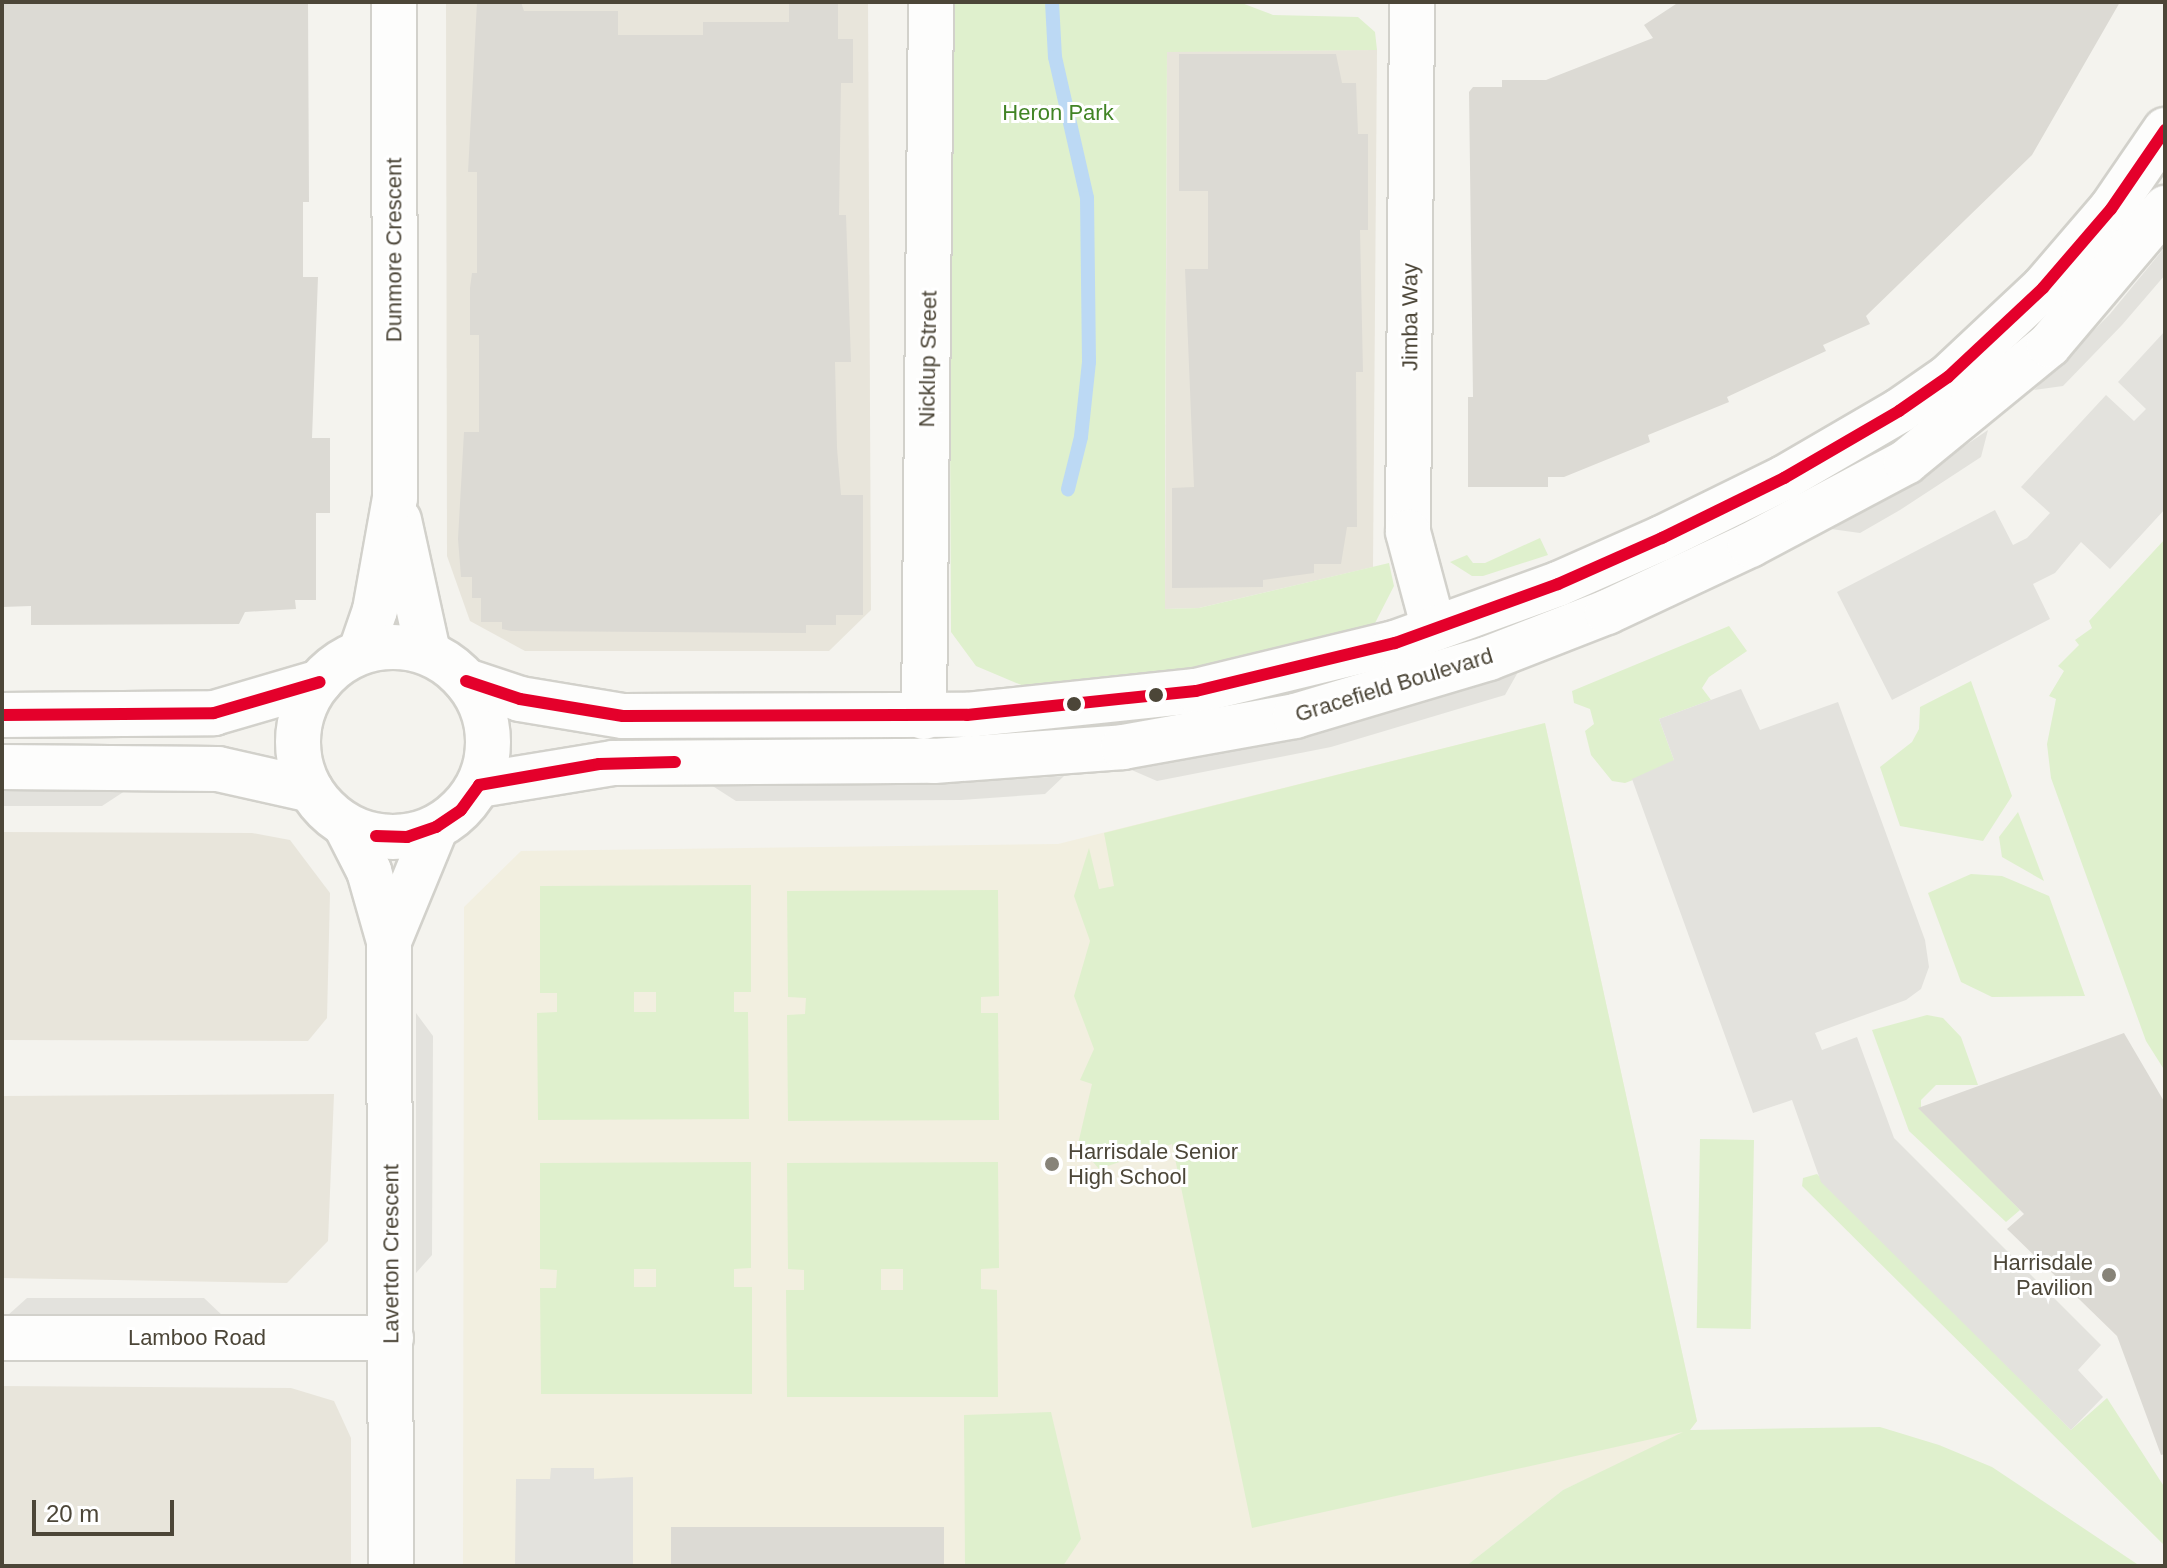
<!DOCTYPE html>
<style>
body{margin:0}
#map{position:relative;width:2167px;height:1568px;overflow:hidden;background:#f4f3ee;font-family:Arial,sans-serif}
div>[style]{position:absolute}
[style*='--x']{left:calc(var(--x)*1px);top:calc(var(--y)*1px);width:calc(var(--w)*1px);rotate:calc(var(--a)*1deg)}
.residential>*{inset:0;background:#e8e5db}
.education>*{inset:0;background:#f2efe0}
.green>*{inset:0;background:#dff0cd;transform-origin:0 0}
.parking>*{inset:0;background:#e3e2dd}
.stream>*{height:14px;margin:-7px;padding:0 7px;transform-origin:7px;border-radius:7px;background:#bcd9f4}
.building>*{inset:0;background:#dcdad4;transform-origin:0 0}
.roads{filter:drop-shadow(2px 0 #d2d1cb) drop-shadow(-2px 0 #d2d1cb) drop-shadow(0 2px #d2d1cb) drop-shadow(0 -2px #d2d1cb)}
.minor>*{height:44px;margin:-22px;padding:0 22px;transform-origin:22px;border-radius:22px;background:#fdfdfc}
.tertiary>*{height:44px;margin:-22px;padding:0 22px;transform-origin:22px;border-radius:22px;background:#fdfdfc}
.tertiary>.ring{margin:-22px;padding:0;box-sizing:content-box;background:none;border:44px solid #fdfdfc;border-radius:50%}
.bus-1>*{height:12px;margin:-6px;padding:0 6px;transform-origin:6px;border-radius:6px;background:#e4002b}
.dots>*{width:22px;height:22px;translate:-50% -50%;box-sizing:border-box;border:4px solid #fff;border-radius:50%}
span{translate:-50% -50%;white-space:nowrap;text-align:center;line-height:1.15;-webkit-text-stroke:6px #fff;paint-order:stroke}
.park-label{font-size:22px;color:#418425}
.street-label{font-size:22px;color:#4c4638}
.poi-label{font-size:22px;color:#4c4638}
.left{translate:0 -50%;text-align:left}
.right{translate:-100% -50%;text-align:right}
.frame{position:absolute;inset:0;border:4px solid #4c4638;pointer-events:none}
.scale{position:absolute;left:32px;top:1500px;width:142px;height:36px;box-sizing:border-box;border:4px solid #4c4638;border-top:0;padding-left:10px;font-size:24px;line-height:28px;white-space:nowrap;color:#4c4638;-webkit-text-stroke:6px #fff;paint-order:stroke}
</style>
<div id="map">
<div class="residential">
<div style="clip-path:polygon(446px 2px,868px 2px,871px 610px,829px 651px,525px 651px,470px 621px,447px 556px)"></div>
<div style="clip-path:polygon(1377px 50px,1373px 567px,1199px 608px,1165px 609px,1167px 51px)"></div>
<div style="clip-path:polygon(2px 832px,252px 833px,290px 840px,330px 893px,327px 1018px,308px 1041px,2px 1040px)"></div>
<div style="clip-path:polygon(334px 1094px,328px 1241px,287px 1283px,2px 1278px,2px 1096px)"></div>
<div style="clip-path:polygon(2px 1386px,291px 1388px,334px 1401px,351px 1438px,351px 1566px,2px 1566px)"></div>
</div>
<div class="education">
<div style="clip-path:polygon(1545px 723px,1697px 1421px,1689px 1431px,1563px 1490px,1466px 1566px,463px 1566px,464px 907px,521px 851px,1058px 844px)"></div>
</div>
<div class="green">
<div style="clip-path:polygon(948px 2px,1239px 2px,1273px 15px,1358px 17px,1375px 32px,1377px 50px,1167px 52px,1165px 482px,1165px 609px,1199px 608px,1389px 563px,1394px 586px,1374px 625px,1252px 660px,1026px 687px,976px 666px,951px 632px)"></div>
<div style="clip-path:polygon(1540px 538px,1548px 555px,1483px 576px,1472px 576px,1450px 562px,1467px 555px,1473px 563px,1485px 563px)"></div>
<div style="clip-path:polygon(2165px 539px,2165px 1071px,2146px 1041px,2051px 778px,2047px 744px,2056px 699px,2049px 696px,2064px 671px,2058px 666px,2079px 645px,2075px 640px,2092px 628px,2089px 621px)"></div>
<div style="clip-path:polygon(1729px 626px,1747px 651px,1709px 677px,1702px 688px,1711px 700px,1659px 719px,1674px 760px,1670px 766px,1625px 783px,1612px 781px,1591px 755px,1585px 731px,1594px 724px,1590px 709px,1574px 703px,1572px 691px)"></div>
<div style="clip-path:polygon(1971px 681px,2012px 796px,1983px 841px,1900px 826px,1880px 767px,1912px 742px,1919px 729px,1920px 707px)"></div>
<div style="clip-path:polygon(1545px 723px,1697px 1421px,1690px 1430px,1880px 1427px,1939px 1445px,1992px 1467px,2140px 1566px,1466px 1566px,1563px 1490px,1683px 1432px,1252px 1528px,1172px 1144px,1099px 1169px,1078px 1144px,1092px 1084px,1080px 1080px,1094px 1049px,1074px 996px,1090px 941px,1074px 896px,1089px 848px,1099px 889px,1114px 886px,1104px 833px)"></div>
<div style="clip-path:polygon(2018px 812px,2044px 881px,2002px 857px,1999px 837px)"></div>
<div style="clip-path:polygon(1971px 874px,2002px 876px,2049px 896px,2085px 996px,1992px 997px,1961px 982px,1928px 893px)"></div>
<div style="clip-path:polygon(evenodd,751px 885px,751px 992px,734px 992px,734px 1012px,748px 1012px,749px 1119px,538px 1120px,537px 1013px,557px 1012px,557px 993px,540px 993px,540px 886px,751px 885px,634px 992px,656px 992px,656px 1012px,634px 1012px,634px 992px)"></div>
<div style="clip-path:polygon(998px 890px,999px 996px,981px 997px,981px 1013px,998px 1013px,999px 1120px,788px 1121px,787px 1015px,805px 1014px,806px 998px,788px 997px,787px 891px)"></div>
<div style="clip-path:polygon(1927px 1015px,1943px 1018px,1961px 1037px,1978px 1085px,1936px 1085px,1921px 1100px,1921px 1108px,2020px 1210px,2006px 1222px,1909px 1131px,1872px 1030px)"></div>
<div style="left:1700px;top:1139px;width:54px;height:189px;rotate:1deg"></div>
<div style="clip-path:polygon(evenodd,751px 1162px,751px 1268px,734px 1269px,734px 1287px,752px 1287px,752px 1394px,541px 1394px,540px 1288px,556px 1288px,557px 1270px,540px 1269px,540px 1163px,751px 1162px,634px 1269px,656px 1269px,656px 1287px,634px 1287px,634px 1269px)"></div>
<div style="clip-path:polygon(evenodd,998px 1162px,999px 1268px,981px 1269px,981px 1289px,997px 1290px,998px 1397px,787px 1397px,786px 1290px,804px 1290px,804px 1270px,788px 1269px,787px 1163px,998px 1162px,881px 1269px,903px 1269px,903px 1290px,881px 1290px,881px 1269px)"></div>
<div style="clip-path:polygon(1817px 1174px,2071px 1430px,2107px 1398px,2165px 1488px,2165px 1546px,1802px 1186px,1803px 1178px)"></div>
<div style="clip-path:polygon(1051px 1412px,1081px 1539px,1063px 1566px,965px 1566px,964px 1415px)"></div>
</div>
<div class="parking">
<div style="clip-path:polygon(2165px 247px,2165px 275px,2122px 325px,2063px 386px,2034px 390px,2110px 314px)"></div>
<div style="clip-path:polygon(2165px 331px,2165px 509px,2110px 569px,2081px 542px,2055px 573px,2033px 584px,2050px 619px,1892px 700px,1837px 592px,1995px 510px,2013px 545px,2027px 538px,2050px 513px,2021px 487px,2106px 395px,2134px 421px,2146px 409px,2118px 382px)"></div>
<div style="clip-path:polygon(1988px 430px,1981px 457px,1900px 510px,1860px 533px,1831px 529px,1891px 496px)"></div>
<div style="clip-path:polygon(1518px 672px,1505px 695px,1331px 747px,1157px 781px,1127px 768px,1327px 731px)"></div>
<div style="clip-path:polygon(1741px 689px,1760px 730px,1838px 702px,1925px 940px,1929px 967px,1921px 989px,1906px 1000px,1815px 1033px,1822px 1050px,1857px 1037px,1894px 1138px,2101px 1345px,2078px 1370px,2103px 1397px,2071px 1430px,1821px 1182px,1792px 1100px,1753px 1113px,1632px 779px,1674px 760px,1659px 719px)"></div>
<div style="clip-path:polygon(1064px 776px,1045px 794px,961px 800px,736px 801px,711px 785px,960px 783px)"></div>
<div style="clip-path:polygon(128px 789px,102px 806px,2px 806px,2px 790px)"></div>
<div style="clip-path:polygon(416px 1013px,433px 1036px,432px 1255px,416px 1273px)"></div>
<div style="clip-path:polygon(27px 1298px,204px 1298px,224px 1317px,7px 1316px)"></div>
<div style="clip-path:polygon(551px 1468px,594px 1468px,594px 1479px,633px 1477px,633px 1566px,515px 1566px,516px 1479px,550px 1479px)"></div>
</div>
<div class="stream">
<div style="--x:1052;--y:2;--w:55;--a:86.9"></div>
<div style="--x:1055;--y:57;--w:145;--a:77.2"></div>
<div style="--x:1087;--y:198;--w:164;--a:89.3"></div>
<div style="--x:1089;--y:362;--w:75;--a:96.1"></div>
<div style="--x:1081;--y:437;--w:54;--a:104"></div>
</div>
<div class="building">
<div style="clip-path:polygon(2px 2px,308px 2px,309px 202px,303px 202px,303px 277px,318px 277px,312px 438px,330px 438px,330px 513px,316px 513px,316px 600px,295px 600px,296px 609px,245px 612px,239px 624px,31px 625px,31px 606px,2px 607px)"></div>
<div style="clip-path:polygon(477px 2px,521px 2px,524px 11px,618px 11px,618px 35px,703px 35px,703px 22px,789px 22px,789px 2px,838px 2px,838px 39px,853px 39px,853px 83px,841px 83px,839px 215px,846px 215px,851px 362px,835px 362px,837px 448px,841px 495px,863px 495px,863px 615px,836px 615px,836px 625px,806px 625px,806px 633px,511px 631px,502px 629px,502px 622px,481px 622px,481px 598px,472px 598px,472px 577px,461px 577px,458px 539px,464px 432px,479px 432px,479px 335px,470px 335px,470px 288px,472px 273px,477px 273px,477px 172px,468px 172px)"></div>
<div style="clip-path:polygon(1679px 2px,2120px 2px,2032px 155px,1866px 316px,1870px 324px,1823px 345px,1826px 351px,1727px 397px,1729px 402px,1648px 435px,1650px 442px,1564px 477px,1548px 477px,1548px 487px,1468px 487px,1468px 397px,1473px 397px,1469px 92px,1473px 87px,1502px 87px,1502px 80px,1546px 80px,1653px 38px,1644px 25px)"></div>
<div style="clip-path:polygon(1179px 54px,1336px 54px,1342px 83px,1356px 83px,1358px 134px,1368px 134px,1368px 230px,1360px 230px,1363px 372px,1356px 372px,1357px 527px,1347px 527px,1341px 564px,1314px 564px,1314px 573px,1263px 580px,1263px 587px,1172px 588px,1172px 488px,1194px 487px,1185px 269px,1208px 269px,1208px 191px,1179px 191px)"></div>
<div style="clip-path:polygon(2124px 1033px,2165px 1103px,2165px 1454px,2161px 1455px,2117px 1336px,2007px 1229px,2024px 1214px,1918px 1108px)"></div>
<div style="left:944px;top:1527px;width:39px;height:273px;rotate:90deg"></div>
</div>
<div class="roads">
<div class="minor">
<div style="--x:1412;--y:2;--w:530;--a:90.43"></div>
<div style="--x:1408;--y:532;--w:100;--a:75"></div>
<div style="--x:399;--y:520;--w:135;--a:77.6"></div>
<div style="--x:361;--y:651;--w:43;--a:-71.1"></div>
<div style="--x:375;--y:610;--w:114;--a:-79.9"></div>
<div style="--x:395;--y:498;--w:496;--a:-90.1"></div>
<div style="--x:924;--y:717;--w:715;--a:-89.44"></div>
<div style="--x:346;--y:826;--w:51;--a:62.9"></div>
<div style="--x:369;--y:871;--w:73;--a:74.1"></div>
<div style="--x:389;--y:941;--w:625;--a:89.82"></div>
<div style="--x:389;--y:941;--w:123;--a:-67.6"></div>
<div style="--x:2;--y:1338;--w:389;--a:0"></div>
</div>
<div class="tertiary">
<div class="ring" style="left:298px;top:647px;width:146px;height:146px"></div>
<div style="--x:466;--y:681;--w:57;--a:18.4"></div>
<div style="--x:520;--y:699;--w:104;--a:9.4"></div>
<div style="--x:623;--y:716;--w:344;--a:-0.2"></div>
<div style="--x:967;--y:715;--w:230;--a:-6"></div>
<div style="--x:1196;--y:691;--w:205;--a:-13.6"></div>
<div style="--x:1395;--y:643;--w:173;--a:-19.9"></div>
<div style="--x:1558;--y:584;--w:114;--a:-23.9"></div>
<div style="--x:1662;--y:538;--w:136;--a:-26.2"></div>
<div style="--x:1784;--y:478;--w:133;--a:-30.2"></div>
<div style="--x:1899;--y:411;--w:60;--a:-34.8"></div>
<div style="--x:1948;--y:377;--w:130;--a:-43.1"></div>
<div style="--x:2043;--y:288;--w:104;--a:-49.3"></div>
<div style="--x:2111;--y:209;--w:96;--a:-55.6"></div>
<div style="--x:2;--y:715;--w:212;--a:-0.5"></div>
<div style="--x:214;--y:713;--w:110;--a:-16.3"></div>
<div style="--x:2;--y:767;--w:216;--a:0.5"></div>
<div style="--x:218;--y:769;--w:95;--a:12.7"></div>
<div style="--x:479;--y:785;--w:136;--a:-9.3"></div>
<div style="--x:613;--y:763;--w:321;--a:-0.4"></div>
<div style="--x:934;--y:761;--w:190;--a:-4.2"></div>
<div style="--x:1123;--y:747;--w:175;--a:-10.2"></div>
<div style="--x:1295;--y:716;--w:202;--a:-16.6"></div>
<div style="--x:1489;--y:658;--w:127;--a:-21.3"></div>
<div style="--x:1607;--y:612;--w:158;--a:-25.1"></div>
<div style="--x:1750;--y:545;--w:177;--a:-28"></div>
<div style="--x:1906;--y:462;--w:185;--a:-39.3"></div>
<div style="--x:2049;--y:345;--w:180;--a:-49.7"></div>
</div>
</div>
<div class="bus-1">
<div style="--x:466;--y:681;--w:57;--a:18.4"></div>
<div style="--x:520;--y:699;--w:104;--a:9.4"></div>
<div style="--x:623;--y:716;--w:344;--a:-0.2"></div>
<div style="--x:967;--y:715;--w:230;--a:-6"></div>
<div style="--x:1196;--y:691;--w:205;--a:-13.6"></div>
<div style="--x:1395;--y:643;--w:173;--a:-19.9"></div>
<div style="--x:1558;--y:584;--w:114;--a:-23.9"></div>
<div style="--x:1662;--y:538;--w:136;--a:-26.2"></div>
<div style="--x:1784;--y:478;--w:133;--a:-30.2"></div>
<div style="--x:1899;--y:411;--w:60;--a:-34.8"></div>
<div style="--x:1948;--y:377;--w:130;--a:-43.1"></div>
<div style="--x:2043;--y:288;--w:104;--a:-49.3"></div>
<div style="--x:2111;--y:209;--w:96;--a:-55.6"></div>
<div style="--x:2;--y:715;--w:212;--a:-0.5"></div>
<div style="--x:214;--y:713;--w:110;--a:-16.3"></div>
<div style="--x:479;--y:785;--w:122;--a:-9.9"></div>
<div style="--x:599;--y:764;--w:76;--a:-1.5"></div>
<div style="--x:376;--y:836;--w:31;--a:2"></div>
<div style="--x:407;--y:837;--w:31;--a:-19"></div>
<div style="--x:436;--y:827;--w:30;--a:-34"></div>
<div style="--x:461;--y:810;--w:31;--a:-54"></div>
</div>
<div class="dots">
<div style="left:1156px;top:695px;background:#4c4638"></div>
<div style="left:1074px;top:704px;background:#4c4638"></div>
<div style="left:1052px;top:1164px;background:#878378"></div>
<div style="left:2109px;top:1275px;background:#878378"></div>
</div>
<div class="park-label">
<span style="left:1058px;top:113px">Heron Park</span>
</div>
<div class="street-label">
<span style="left:394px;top:250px;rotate:-90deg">Dunmore Crescent</span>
<span style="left:1410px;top:317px;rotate:-90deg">Jimba Way</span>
<span style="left:928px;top:359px;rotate:-89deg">Nicklup Street</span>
<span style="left:1394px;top:685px;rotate:-17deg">Gracefield Boulevard</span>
<span style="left:391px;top:1254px;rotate:-90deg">Laverton Crescent</span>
<span style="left:197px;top:1338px">Lamboo Road</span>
</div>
<div class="poi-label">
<span class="left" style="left:1068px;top:1164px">Harrisdale Senior<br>High School</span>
<span class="right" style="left:2093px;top:1275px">Harrisdale<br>Pavilion</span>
</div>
<div class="frame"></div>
<div class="scale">20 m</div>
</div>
